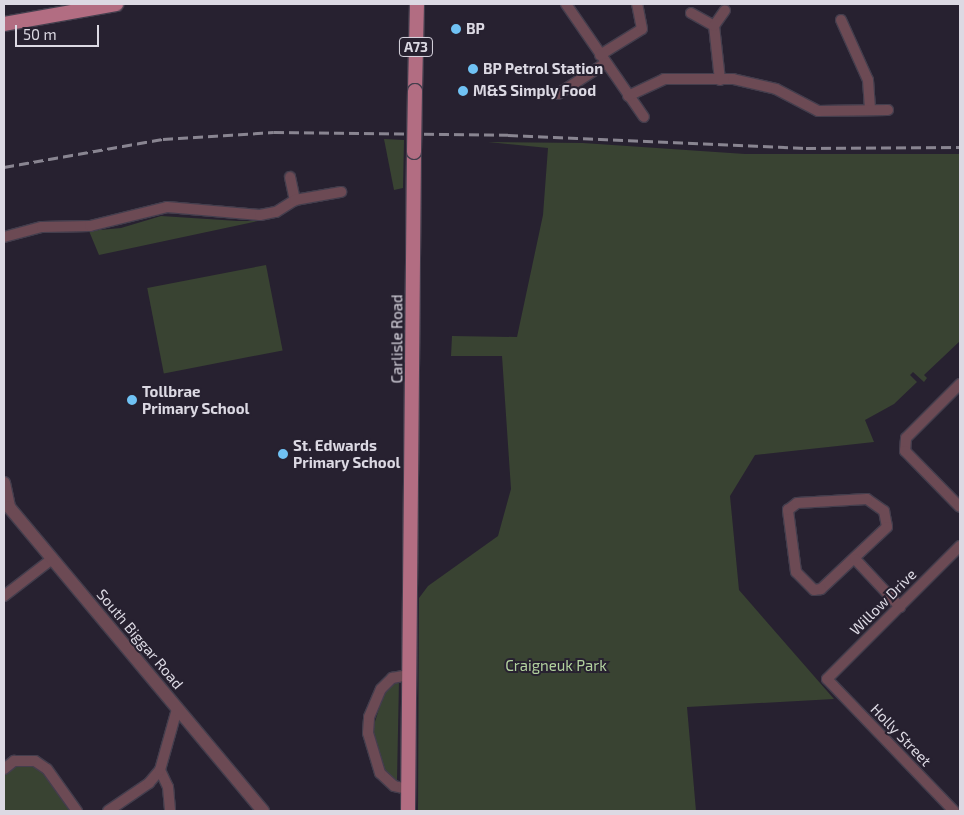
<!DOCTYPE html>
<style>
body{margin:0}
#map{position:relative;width:964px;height:815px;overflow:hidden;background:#272130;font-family:"Exo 2",sans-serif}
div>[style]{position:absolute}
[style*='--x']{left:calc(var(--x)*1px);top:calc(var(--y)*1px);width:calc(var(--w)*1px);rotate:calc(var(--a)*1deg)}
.green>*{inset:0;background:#394332;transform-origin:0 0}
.roads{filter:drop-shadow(1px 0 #443e4d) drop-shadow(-1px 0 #443e4d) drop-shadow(0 1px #443e4d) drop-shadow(0 -1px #443e4d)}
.minor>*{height:10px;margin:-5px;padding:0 5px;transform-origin:5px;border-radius:5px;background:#6c4a54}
.tertiary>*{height:12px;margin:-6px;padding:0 6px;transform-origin:6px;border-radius:6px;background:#6c4a54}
.primary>*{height:14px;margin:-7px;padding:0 7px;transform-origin:7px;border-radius:7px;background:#b26d82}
.rail>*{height:3px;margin-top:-1.5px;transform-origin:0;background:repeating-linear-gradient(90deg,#898591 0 10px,transparent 0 15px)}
.bridges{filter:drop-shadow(1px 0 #443e4d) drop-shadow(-1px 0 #443e4d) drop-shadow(0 1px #443e4d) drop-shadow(0 -1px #443e4d)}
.primary-bridge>*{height:14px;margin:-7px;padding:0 7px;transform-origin:7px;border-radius:7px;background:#b26d82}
.dots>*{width:14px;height:14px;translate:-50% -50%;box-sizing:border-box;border:2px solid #272130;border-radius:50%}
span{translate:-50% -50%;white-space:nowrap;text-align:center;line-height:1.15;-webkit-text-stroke:4px #272130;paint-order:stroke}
.shield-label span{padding:1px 4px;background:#272130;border:1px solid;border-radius:4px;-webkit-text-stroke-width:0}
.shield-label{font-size:14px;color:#dcd9e3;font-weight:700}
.poi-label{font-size:15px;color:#dcd9e3;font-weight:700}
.left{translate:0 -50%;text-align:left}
.street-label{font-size:15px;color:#dcd9e3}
.park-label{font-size:15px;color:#b2d19e}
.frame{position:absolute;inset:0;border:5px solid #dcd9e3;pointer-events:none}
.scale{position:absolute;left:15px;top:25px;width:84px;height:22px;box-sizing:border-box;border:2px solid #dcd9e3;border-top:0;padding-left:6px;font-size:15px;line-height:18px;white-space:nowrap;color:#dcd9e3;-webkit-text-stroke:4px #272130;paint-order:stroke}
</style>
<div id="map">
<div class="green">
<div style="clip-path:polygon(384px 139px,404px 140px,403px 188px,394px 190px)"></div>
<div style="clip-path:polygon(488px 142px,583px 143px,745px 154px,960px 154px,960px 341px,924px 375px,927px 378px,924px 382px,913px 372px,910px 375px,917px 382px,894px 404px,865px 420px,874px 442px,755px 455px,730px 496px,739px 590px,834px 699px,687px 707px,696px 811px,418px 811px,419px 598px,428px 586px,498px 536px,511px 489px,502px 356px,451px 356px,452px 336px,517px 337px,543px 215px,548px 148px)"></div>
<div style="clip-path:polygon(161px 216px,238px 221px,258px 221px,99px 255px,89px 231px,121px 228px)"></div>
<div style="left:266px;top:265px;width:87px;height:121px;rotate:79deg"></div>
<div style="clip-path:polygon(399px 680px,397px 780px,395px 780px,384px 769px,372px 731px,384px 693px)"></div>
<div style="clip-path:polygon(27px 762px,46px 771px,72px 811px,4px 811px,4px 771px,14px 763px)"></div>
</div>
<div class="roads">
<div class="minor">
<div style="--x:566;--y:4;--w:137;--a:55.4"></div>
<div style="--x:691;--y:13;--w:26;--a:29"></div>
<div style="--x:841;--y:20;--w:66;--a:65.8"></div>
<div style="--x:868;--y:80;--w:30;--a:86"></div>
<div style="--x:600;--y:55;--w:49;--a:-31.8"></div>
<div style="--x:642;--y:29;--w:25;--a:-101"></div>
<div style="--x:720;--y:80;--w:54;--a:-96.3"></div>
<div style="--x:714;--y:26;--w:19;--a:-55"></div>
<div style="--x:558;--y:94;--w:57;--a:-32.9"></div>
<div style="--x:628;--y:96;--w:40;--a:-25"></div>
<div style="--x:664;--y:79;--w:69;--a:0"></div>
<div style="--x:733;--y:79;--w:44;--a:13.1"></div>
<div style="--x:776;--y:89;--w:47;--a:27.6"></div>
<div style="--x:818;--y:111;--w:70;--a:-0.8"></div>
<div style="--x:290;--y:177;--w:24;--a:78"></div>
<div style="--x:4;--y:237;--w:39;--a:-15"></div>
<div style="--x:42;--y:227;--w:48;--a:-1.2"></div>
<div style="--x:90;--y:226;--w:79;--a:-13.9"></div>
<div style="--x:167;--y:207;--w:93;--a:4.9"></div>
<div style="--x:260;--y:215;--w:16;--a:-11"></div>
<div style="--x:276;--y:212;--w:22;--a:-32"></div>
<div style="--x:295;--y:200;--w:47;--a:-9.9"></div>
<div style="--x:960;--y:384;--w:76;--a:135"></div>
<div style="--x:906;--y:438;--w:13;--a:94"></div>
<div style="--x:905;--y:451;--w:78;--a:45.5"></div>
<div style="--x:867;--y:499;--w:21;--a:35"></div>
<div style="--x:884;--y:511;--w:16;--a:79"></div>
<div style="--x:887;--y:527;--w:91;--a:136.8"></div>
<div style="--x:821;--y:589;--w:7;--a:172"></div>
<div style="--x:814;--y:590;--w:25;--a:-135"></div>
<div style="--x:796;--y:572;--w:63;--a:-97.4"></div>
<div style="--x:788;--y:510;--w:11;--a:-38"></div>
<div style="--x:797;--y:503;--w:70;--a:-3.3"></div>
<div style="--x:855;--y:559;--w:66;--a:46.8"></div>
<div style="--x:4;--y:596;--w:61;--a:-37.6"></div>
<div style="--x:4;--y:769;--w:13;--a:-39"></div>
<div style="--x:14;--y:761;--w:21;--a:0"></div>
<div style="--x:35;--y:761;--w:14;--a:34"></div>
<div style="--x:47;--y:769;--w:52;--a:54.5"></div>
<div style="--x:160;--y:770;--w:19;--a:65"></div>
<div style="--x:168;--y:787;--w:24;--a:85"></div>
<div style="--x:408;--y:789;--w:14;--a:-168"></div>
<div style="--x:394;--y:786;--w:19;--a:-137"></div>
<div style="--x:380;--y:773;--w:42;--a:-106.7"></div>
<div style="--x:368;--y:733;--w:16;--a:-86"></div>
<div style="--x:369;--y:717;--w:30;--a:-67"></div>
<div style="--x:381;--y:689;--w:16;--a:-45"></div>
<div style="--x:392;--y:678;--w:17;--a:-10"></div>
<div style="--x:108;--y:811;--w:50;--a:-34.3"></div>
<div style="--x:149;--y:783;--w:17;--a:-50"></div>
<div style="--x:160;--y:770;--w:63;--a:-74.4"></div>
<div style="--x:954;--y:811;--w:183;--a:-133.9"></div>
<div style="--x:827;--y:679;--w:188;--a:-45"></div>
</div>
<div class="tertiary">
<div style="--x:4;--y:483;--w:25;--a:78"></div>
<div style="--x:9;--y:507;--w:396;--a:50.1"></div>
</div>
<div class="primary">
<div style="--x:4;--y:24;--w:114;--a:-10.1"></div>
<div style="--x:415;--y:91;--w:87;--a:-88.7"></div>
<div style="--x:408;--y:811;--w:659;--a:-89.48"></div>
</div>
</div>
<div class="rail">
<div style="--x:4;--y:167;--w:161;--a:-10"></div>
<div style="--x:163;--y:139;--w:111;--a:-3.6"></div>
<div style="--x:274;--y:132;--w:234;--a:0.7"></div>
<div style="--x:508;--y:135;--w:298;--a:2.5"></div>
<div style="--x:806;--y:148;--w:154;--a:-0.4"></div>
</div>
<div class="bridges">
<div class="primary-bridge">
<div style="--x:414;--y:152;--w:61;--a:-89.1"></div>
</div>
</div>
<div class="dots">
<div style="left:456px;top:29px;background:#70c2f4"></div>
<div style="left:473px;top:69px;background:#70c2f4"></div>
<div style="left:463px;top:91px;background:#70c2f4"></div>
<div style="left:132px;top:400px;background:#70c2f4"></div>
<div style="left:283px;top:454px;background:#70c2f4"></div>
</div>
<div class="shield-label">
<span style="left:416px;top:47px">A73</span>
</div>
<div class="poi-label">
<span class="left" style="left:466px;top:29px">BP</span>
<span class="left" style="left:483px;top:69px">BP Petrol Station</span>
<span class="left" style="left:473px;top:91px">M&amp;S Simply Food</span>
<span class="left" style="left:142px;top:400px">Tollbrae<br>Primary School</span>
<span class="left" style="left:293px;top:454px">St. Edwards<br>Primary School</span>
</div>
<div class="street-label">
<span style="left:397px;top:339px;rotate:-90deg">Carlisle Road</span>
<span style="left:883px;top:602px;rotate:-45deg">Willow Drive</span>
<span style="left:140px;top:639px;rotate:50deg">South Biggar Road</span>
<span style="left:901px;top:735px;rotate:46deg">Holly Street</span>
</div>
<div class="park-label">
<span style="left:556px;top:666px">Craigneuk Park</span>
</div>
<div class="frame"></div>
<div class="scale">50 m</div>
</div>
